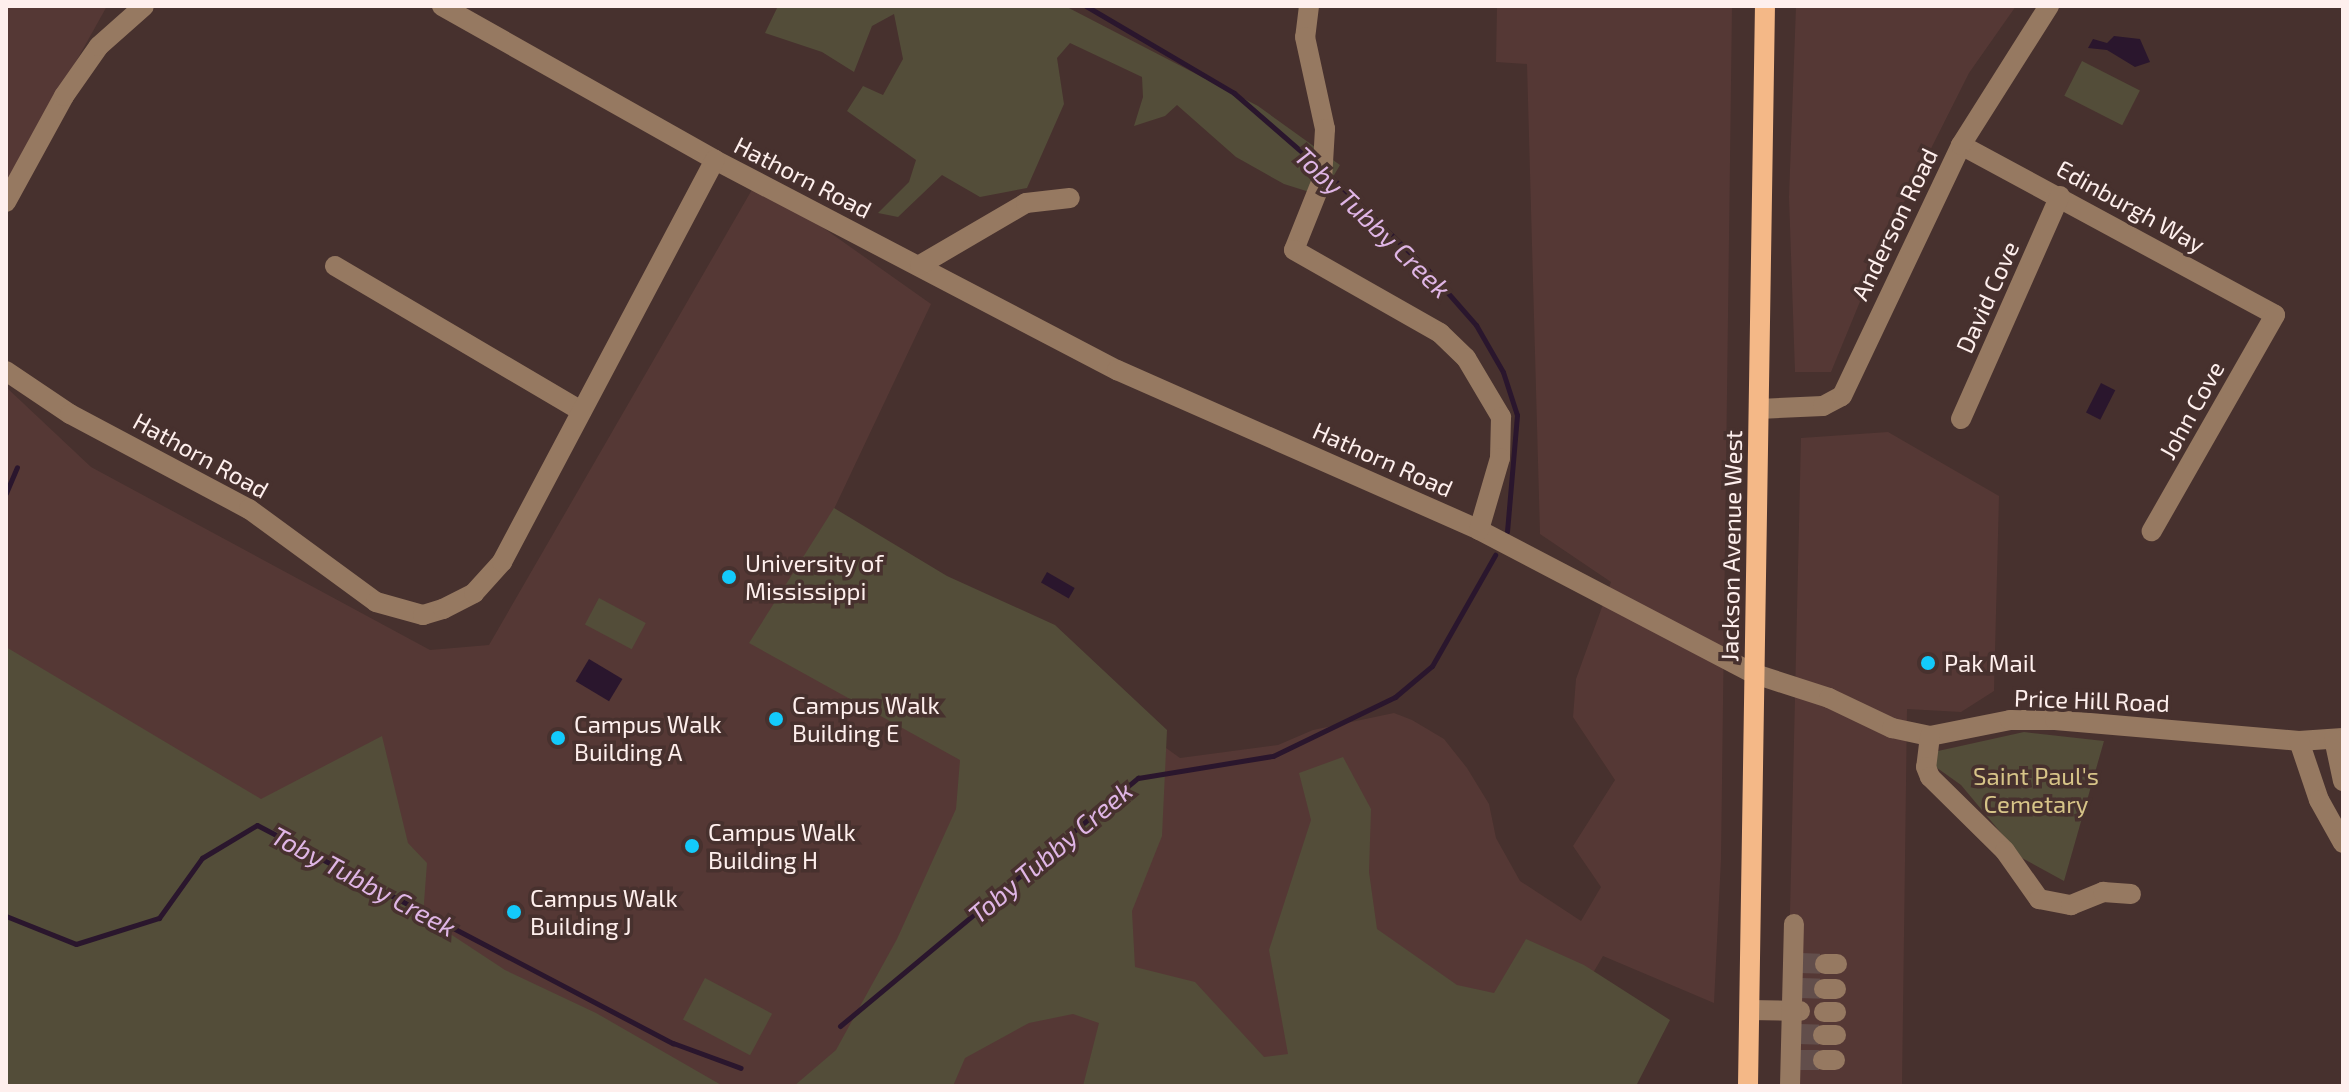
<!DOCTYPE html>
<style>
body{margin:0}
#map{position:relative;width:2349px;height:1092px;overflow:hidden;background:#47312e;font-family:"Exo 2",sans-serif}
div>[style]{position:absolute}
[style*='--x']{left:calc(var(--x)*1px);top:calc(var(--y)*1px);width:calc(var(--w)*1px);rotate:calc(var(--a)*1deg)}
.built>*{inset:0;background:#553835}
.green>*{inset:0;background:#534d39;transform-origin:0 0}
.water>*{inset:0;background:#2a162d;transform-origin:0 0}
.stream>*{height:5px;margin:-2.5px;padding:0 2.5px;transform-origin:2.5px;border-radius:2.5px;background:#2a162d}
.minor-tunnel>*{height:20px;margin-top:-10px;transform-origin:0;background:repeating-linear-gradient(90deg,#624e4b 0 20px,transparent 0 30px)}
.minor>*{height:20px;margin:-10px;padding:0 10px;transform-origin:10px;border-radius:10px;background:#967961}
.major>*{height:20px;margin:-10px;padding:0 10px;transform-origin:10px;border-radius:10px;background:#f4b887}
.dots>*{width:22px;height:22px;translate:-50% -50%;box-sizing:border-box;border:4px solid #47312e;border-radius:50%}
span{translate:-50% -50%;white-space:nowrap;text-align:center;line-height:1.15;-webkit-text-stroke:7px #47312e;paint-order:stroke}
.street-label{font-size:24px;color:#feefed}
.poi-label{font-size:24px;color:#feefed}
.left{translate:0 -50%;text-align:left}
.park-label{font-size:24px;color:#d7c488}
.water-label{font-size:26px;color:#dfb5e5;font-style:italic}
.frame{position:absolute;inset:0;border:8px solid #feefed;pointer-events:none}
</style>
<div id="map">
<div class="built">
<div style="clip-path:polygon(6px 6px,107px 6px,6px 187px)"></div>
<div style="clip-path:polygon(1497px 6px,1732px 6px,1721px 859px,1714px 1003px,1603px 956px,1538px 1066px,1575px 1086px,6px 1086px,6px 387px,91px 467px,430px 650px,489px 645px,757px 181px,931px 304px,834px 509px,1180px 758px,1278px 745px,1313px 730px,1394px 713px,1412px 720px,1444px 739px,1467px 768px,1489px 804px,1496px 838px,1520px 881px,1581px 921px,1601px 887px,1573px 846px,1615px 780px,1573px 717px,1576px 679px,1611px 582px,1540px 534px,1527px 64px,1496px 62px)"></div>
<div style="clip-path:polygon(1796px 6px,2016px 6px,1969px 73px,1887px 236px,1831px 372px,1795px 372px,1789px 197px)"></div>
<div style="clip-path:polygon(1888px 432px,1999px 496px,1994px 691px,1961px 712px,1907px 709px,1902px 1086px,1786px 1086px,1801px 438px)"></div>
</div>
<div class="green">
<div style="clip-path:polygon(778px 6px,1065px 6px,1258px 106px,1340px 165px,1322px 196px,1284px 184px,1236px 157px,1177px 105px,1165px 116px,1134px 126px,1143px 97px,1142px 77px,1070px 43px,1057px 58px,1064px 104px,1027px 188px,980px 197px,942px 175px,898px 217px,878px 213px,909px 182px,916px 160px,847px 111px,863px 86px,883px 95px,903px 59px,894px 14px,872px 26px,854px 72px,822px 52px,765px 33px)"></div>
<div style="left:2082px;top:61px;width:65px;height:39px;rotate:27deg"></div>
<div style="clip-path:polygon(834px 508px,947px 576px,1055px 625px,1167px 730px,1162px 836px,1132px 911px,1135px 967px,1195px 982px,1264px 1057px,1288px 1054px,1269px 950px,1311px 820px,1299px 773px,1343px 757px,1371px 809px,1369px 872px,1377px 929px,1457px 985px,1494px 993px,1526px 939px,1584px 965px,1670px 1020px,1636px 1086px,1083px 1086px,1099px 1023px,1073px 1014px,1029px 1023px,965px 1058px,953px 1086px,794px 1086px,836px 1050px,897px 939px,956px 809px,960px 760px,749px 643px)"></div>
<div style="left:599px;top:598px;width:53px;height:30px;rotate:28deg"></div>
<div style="clip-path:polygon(6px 647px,261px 799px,382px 736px,408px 843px,427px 863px,423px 916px,505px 970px,596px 1013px,723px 1086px,6px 1086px)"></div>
<div style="clip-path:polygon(2024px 732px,2104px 741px,2064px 881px,2022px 858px,1961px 785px,1933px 765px,1938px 751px)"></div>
<div style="left:705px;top:978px;width:76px;height:47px;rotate:28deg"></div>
</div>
<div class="water">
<div style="clip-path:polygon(2114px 36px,2140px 39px,2150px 62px,2135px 67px,2107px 50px,2088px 48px,2093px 39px,2107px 43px)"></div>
<div style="left:2101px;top:383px;width:16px;height:33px;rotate:27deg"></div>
<div style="left:1047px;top:572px;width:32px;height:12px;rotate:30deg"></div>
<div style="left:589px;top:659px;width:39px;height:26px;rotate:31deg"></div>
</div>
<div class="stream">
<div style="--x:1086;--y:6;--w:172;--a:30.4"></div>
<div style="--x:1234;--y:93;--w:111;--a:41"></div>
<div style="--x:1329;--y:175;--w:134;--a:43.8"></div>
<div style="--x:1426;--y:268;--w:76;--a:48.7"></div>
<div style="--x:1476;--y:325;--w:54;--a:60.1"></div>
<div style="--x:1503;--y:372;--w:45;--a:72"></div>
<div style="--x:1517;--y:415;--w:117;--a:94.9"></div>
<div style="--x:6;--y:493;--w:28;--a:-67"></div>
<div style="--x:6;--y:916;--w:75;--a:21.8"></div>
<div style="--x:76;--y:944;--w:87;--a:-17.4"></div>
<div style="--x:159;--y:918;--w:74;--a:-54.4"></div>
<div style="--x:202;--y:858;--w:64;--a:-31"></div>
<div style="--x:257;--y:825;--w:470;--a:27.7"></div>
<div style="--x:673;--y:1043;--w:72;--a:20.2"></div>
<div style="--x:840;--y:1026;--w:388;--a:-39.8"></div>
<div style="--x:1138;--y:778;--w:137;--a:-9.3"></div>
<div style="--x:1273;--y:756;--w:136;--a:-25.8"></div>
<div style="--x:1395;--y:697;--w:48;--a:-40"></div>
<div style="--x:1432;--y:666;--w:128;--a:-60.4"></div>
</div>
<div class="minor-tunnel">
<div style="--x:1800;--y:963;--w:25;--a:2"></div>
<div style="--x:1800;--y:988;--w:24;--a:2"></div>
<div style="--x:1799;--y:1034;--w:24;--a:2"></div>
<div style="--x:1799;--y:1060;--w:24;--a:0"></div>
</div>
<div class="minor">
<div style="--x:442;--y:6;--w:313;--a:29.4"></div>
<div style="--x:715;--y:160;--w:454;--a:27.6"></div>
<div style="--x:1117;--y:370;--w:396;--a:23.8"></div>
<div style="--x:1479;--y:530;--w:311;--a:27.6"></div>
<div style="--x:1755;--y:674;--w:78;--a:18"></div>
<div style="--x:1829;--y:698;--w:70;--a:25.5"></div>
<div style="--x:1892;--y:728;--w:39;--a:12"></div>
<div style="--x:1930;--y:736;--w:82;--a:-11.3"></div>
<div style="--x:2010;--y:720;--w:45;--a:0"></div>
<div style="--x:2055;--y:720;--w:245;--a:4.9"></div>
<div style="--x:2299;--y:741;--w:44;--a:-3.9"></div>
<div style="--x:1309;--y:6;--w:31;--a:97"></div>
<div style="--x:1305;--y:37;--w:94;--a:77.7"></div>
<div style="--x:1325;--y:129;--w:51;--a:93.4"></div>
<div style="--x:1322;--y:180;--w:75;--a:111.8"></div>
<div style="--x:1294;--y:250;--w:168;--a:29.6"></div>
<div style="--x:1440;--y:333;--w:36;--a:44"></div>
<div style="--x:1466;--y:358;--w:69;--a:59.3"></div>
<div style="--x:1501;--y:417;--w:41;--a:91.4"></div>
<div style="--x:1500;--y:458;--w:75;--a:106.3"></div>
<div style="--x:1961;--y:145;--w:357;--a:28.4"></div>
<div style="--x:2275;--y:315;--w:249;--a:119.7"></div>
<div style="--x:6;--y:202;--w:121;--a:-61.3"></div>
<div style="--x:64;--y:96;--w:61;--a:-55"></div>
<div style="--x:99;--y:46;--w:60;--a:-41.6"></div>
<div style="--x:920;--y:265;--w:123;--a:-30.3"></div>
<div style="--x:1026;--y:203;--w:44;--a:-6.5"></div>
<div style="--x:335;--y:266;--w:286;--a:30.5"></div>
<div style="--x:6;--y:371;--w:77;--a:33.9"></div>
<div style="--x:70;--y:414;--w:203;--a:28"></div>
<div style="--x:249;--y:509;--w:157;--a:36.2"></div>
<div style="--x:376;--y:602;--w:49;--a:15.5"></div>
<div style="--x:423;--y:615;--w:21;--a:-17"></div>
<div style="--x:443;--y:609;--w:35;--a:-27"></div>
<div style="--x:474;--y:593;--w:42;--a:-47.9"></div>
<div style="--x:502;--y:562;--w:455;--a:-62.1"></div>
<div style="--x:1759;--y:409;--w:64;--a:-2.7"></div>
<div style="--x:1823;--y:406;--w:21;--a:-28"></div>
<div style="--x:1842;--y:396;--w:278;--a:-64.6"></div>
<div style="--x:1961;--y:145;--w:165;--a:-57.7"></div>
<div style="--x:1961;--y:419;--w:244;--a:-66.1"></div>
<div style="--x:1930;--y:736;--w:31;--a:97"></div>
<div style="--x:1926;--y:767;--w:11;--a:68"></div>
<div style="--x:1930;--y:777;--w:105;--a:44.6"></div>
<div style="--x:2005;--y:851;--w:59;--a:54.7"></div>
<div style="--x:2039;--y:899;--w:33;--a:11"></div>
<div style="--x:2071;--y:905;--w:35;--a:-22"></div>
<div style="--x:2103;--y:892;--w:28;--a:4"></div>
<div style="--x:2334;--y:739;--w:43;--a:77.9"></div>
<div style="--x:2299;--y:741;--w:62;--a:71.3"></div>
<div style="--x:2319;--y:800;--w:49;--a:60.8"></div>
<div style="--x:1825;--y:964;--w:12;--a:0"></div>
<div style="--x:1824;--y:989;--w:12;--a:0"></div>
<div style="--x:1750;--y:1010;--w:50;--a:1.1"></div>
<div style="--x:1824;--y:1012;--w:12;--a:0"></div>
<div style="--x:1823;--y:1035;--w:13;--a:0"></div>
<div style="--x:1823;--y:1060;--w:12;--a:0"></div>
<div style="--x:1790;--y:1086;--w:162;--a:-88.6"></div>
</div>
<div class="major">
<div style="--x:1748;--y:1086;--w:1080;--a:-89.1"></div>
</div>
<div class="dots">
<div style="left:729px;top:577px;background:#13cafb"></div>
<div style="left:1928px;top:663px;background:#13cafb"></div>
<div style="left:776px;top:719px;background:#13cafb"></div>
<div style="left:558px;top:738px;background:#13cafb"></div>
<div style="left:692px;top:846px;background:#13cafb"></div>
<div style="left:514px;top:912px;background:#13cafb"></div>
</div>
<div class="street-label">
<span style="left:803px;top:177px;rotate:27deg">Hathorn Road</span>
<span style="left:2131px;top:206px;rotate:29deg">Edinburgh Way</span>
<span style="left:1894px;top:224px;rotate:-64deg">Anderson Road</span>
<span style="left:1987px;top:297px;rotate:-66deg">David Cove</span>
<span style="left:2191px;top:410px;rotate:-61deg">John Cove</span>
<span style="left:201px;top:455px;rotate:29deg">Hathorn Road</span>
<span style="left:1383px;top:459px;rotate:24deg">Hathorn Road</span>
<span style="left:1731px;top:546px;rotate:-89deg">Jackson Avenue West</span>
<span style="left:2092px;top:700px;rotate:2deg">Price Hill Road</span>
</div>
<div class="poi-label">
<span class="left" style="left:745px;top:577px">University of<br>Mississippi</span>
<span class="left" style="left:1944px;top:663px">Pak Mail</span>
<span class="left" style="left:792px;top:719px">Campus Walk<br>Building E</span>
<span class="left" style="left:574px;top:738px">Campus Walk<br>Building A</span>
<span class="left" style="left:708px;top:846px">Campus Walk<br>Building H</span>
<span class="left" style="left:530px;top:912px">Campus Walk<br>Building J</span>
</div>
<div class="park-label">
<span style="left:2036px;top:790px">Saint Paul's<br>Cemetary</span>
</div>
<div class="water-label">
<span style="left:1373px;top:222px;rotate:44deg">Toby Tubby Creek</span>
<span style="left:1050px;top:852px;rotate:-40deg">Toby Tubby Creek</span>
<span style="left:364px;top:881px;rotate:28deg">Toby Tubby Creek</span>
</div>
<div class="frame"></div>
</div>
